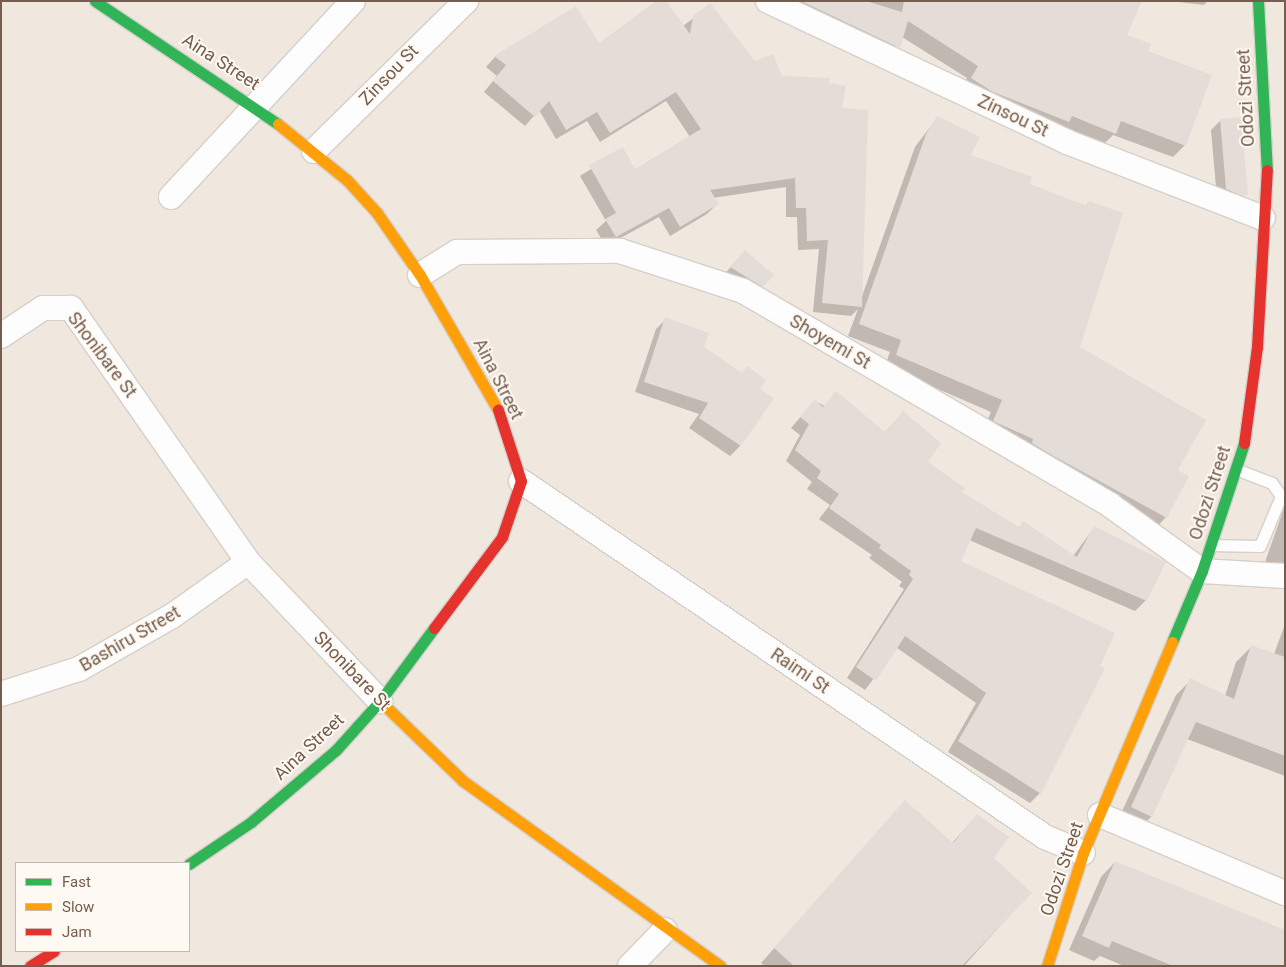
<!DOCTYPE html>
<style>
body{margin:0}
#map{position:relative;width:1286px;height:967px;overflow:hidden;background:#f8f4f0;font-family:Roboto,sans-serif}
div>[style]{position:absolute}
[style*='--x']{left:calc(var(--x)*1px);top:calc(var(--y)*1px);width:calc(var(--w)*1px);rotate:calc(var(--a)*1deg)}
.residential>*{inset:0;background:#f0e7de}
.shadow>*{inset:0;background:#0003}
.building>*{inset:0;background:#e4ddd7}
.roads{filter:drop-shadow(1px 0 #d5d0cb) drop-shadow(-1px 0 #d5d0cb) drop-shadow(0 1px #d5d0cb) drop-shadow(0 -1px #d5d0cb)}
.lane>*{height:11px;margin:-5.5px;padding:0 5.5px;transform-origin:5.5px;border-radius:5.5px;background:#fefdfd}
.street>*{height:24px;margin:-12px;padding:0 12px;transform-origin:12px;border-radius:12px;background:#fefdfd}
.fast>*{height:11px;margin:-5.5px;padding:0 5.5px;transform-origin:5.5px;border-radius:5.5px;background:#30b455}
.slow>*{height:11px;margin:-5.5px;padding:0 5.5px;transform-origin:5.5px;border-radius:5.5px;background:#ff9f0a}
.jam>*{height:11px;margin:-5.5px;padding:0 5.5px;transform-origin:5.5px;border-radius:5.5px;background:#e5322d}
span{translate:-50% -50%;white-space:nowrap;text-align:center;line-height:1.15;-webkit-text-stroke:4px #fef9f2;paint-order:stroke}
.street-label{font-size:18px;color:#755d50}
.frame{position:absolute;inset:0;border:2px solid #755d50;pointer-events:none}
.legend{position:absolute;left:15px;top:862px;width:175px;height:90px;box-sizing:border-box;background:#fef9f2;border:1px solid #c7bbb1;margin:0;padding:6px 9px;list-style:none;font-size:15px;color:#755d50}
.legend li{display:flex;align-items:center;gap:10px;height:25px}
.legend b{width:25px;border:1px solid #c7bbb1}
</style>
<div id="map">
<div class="residential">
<div style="clip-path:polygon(evenodd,1px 1px,1285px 1px,1285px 966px,1px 966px,1px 1px,16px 863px,189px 863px,189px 951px,16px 951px,16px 863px)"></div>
</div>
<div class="shadow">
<div style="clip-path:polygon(764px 1px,1006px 1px,1125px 36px,1147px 52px,1185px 145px,1173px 157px,1113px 135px,1103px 145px,960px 91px,967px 78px,902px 37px,887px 59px)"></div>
<div style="clip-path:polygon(1170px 1px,1208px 1px,1204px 5px)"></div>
<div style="clip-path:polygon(710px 5px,754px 62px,781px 77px,828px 84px,841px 110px,861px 299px,915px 147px,937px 118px,969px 156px,1028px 185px,1085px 207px,1089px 203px,1079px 348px,1176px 471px,1166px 517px,1155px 529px,982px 433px,991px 412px,885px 366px,890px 352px,848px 336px,858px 309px,851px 316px,813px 312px,819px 249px,798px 250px,797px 217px,786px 217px,786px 187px,713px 198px,717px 204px,707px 214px,670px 236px,659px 217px,606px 246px,596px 230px,606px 221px,580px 176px,622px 149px,635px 170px,690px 137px,666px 101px,600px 142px,587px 121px,556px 139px,539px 110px,525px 126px,484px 92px,497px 76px,486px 67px,495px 57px,575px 8px,599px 44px,683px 26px)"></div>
<div style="clip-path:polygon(1221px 120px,1246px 183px,1235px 193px,1217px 199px,1211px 130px)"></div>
<div style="clip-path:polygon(745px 251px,762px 286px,752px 296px,721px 278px)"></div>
<div style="clip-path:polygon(666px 319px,758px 389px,740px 446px,730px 456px,689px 428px,699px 414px,635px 392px,656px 329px)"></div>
<div style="clip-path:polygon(814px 401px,884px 433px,903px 413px,926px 462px,960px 492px,1018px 528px,1023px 523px,1073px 556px,1094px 528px,1146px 600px,1135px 611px,969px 540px,960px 562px,1040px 793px,1030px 803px,948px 752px,976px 703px,897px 648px,865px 690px,847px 678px,904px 589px,899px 586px,902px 582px,869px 558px,872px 555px,819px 519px,830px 505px,807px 489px,812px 482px,786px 461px,800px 435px,791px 428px)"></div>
<div style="clip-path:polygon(1285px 505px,1285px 572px,1264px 565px)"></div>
<div style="clip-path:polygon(1284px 627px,1285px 776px,1187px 739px,1151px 817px,1136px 832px,1117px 822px,1176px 695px,1191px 680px,1225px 696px,1236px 662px,1251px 647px,1274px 654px)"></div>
<div style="clip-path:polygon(905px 801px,952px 843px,977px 815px,993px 858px,1030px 893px,964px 966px,765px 966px,761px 963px)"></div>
<div style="clip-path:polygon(1115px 862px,1285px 966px,1124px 966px,1100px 956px,1094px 961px,1069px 950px,1101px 877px)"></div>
</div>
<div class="building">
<div style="clip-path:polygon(656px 1px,666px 1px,690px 34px,693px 16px,710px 3px,755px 61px,773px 54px,782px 76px,830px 78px,829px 83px,846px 86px,842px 108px,868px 110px,862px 307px,822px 303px,828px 240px,807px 241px,806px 208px,796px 208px,795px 178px,710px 190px,719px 204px,680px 227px,669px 208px,616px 237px,605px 219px,616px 213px,589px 165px,623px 147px,635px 169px,701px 129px,676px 92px,610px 133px,597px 112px,566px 130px,549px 101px,535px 117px,493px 81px,506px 65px,494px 56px,576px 6px,599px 43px)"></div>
<div style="clip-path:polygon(801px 1px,866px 1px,902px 12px,904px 1px,1142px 1px,1127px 35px,1151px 44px,1148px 51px,1212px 75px,1186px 146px,1121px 121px,1116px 134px,1072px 116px,1069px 122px,993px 92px,971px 78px,978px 66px,908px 21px,900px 48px)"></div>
<div style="clip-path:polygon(937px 116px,980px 137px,971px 155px,1032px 177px,1030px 184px,1087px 206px,1089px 201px,1123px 213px,1080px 347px,1206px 420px,1178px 470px,1189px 476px,1167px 518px,1050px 454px,1032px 443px,1033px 439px,993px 421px,1002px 400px,896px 355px,901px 340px,859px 324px,926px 134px)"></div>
<div style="clip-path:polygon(1241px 117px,1248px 195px,1243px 196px,1226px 189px,1220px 119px)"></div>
<div style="clip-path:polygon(745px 250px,774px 275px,763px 287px,730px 267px)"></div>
<div style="clip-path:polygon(665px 317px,709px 333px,704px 347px,742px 373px,747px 366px,766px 380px,760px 389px,774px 398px,741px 446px,699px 418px,708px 403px,644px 382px)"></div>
<div style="clip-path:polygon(836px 391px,885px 432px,903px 411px,941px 443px,928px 462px,965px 488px,962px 492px,1019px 527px,1023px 521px,1077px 557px,1094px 526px,1166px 562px,1147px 601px,976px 528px,961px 561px,1115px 633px,1100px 666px,1105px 668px,1041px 794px,958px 741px,986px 693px,905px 636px,876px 681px,856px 667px,913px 579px,909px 575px,911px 571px,879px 548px,881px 545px,829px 508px,839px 494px,817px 478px,821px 471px,795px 450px,809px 424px,800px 417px,814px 400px,823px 407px)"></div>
<div style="clip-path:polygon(1251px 645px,1285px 657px,1285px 756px,1196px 722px,1152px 817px,1131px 807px,1190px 678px,1234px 699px)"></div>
<div style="clip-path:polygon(905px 800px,953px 843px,977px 814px,1009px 837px,994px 858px,1032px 893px,962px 966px,794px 966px,774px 948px)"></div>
<div style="clip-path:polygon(1115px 861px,1285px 930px,1285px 966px,1173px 966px,1112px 941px,1109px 948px,1082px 936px)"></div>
</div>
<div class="roads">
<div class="lane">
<div style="--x:1211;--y:545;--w:49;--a:1.2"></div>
<div style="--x:1260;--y:546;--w:54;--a:-67.2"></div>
<div style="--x:1281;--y:496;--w:16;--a:-125"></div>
<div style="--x:1272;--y:483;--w:36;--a:-159"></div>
</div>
<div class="street">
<div style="--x:768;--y:1;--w:331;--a:25.2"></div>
<div style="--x:1067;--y:142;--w:210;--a:21.2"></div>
<div style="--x:314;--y:151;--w:214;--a:-44.6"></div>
<div style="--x:171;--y:197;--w:267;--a:-47.1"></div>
<div style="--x:420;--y:275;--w:44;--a:-31.9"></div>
<div style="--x:457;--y:252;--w:163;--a:-0.4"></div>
<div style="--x:620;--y:251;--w:129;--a:18"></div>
<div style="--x:743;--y:291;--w:425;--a:30.2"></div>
<div style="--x:1110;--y:505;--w:113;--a:35.7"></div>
<div style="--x:1202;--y:571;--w:83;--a:3.4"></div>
<div style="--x:1;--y:336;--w:50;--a:-33.7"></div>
<div style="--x:43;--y:308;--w:28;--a:0"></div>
<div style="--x:71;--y:308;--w:310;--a:55.1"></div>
<div style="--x:248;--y:562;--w:192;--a:46.5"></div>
<div style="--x:521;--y:481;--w:633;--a:34.19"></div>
<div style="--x:1045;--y:837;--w:41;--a:22.8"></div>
<div style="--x:1;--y:694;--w:82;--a:-17.8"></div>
<div style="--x:79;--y:669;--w:107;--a:-29.7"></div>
<div style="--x:172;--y:616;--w:93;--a:-35.4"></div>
<div style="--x:1100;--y:815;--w:201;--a:22.9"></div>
<div style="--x:630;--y:966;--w:50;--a:-45.8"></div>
</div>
<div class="fast">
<div style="--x:95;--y:1;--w:220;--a:33.9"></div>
<div style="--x:1258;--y:1;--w:169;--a:87"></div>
<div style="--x:1172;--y:642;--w:77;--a:-67.1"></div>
<div style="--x:1202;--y:571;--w:135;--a:-71.8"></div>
<div style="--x:189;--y:864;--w:75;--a:-34.1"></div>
<div style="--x:251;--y:822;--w:111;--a:-40.3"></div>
<div style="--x:336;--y:750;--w:66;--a:-48.1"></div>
<div style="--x:380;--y:701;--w:91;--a:-53.5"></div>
</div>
<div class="slow">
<div style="--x:278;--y:124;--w:89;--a:39.1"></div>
<div style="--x:347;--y:180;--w:45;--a:47.7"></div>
<div style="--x:377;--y:213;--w:75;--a:55.3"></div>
<div style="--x:420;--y:275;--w:156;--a:60"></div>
<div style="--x:380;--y:701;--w:115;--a:43.9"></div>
<div style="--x:463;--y:781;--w:317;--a:35.7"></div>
<div style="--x:1047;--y:966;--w:119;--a:-72.3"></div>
<div style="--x:1083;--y:853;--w:229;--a:-67.1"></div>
</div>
<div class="jam">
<div style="--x:1244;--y:443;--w:97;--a:-82.3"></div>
<div style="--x:1257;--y:347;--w:177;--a:-86.8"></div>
<div style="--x:434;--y:628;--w:114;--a:-53.2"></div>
<div style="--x:502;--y:537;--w:59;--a:-71.3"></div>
<div style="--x:521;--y:481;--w:75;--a:-107.9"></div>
<div style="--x:30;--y:966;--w:28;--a:-32"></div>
</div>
</div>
<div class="street-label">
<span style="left:221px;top:62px;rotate:33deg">Aina Street</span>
<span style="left:389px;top:75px;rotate:-46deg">Zinsou St</span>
<span style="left:1246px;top:98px;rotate:-93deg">Odozi Street</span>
<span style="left:1013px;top:116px;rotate:25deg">Zinsou St</span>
<span style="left:830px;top:342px;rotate:30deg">Shoyemi St</span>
<span style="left:102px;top:355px;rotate:53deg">Shonibare St</span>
<span style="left:498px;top:379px;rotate:63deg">Aina Street</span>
<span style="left:1210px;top:493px;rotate:-72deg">Odozi Street</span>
<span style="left:130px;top:639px;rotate:-30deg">Bashiru Street</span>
<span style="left:352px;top:671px;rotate:46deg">Shonibare St</span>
<span style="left:800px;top:671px;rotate:34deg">Raimi St</span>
<span style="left:309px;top:747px;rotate:-43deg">Aina Street</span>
<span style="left:1062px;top:869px;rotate:-71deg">Odozi Street</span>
</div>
<div class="frame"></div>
<ul class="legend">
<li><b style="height:6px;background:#30b455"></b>Fast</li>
<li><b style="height:6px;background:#ff9f0a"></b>Slow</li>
<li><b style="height:6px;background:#e5322d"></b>Jam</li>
</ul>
</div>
